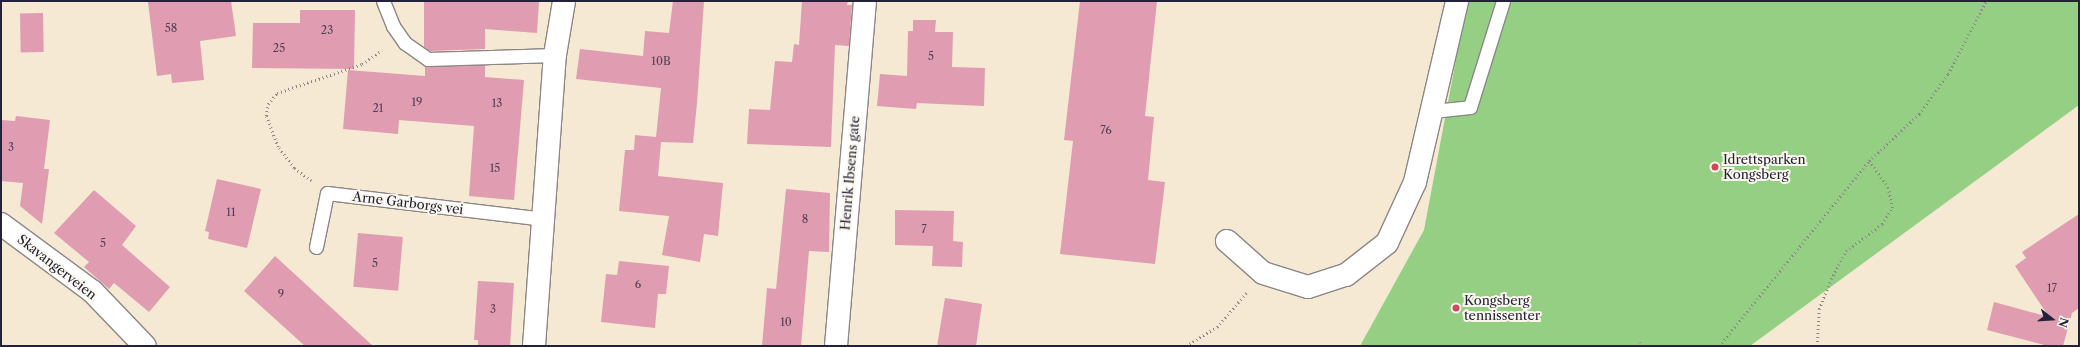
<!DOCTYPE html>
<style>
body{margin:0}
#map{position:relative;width:2080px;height:347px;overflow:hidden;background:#f5e9d3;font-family:"Libre Caslon Text",serif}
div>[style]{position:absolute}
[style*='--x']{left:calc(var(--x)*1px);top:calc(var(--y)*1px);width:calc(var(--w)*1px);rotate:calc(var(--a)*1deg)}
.green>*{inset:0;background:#94cf83}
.building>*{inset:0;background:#e09cb0;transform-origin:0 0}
.path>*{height:2.5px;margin-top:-1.25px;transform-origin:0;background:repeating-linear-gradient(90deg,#8c8687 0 1px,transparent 0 4px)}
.roads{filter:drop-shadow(1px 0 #8c8687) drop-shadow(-1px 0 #8c8687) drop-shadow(0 1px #8c8687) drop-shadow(0 -1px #8c8687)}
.lane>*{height:13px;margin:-6.5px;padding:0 6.5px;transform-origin:6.5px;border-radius:6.5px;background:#fff}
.street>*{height:22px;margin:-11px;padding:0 11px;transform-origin:11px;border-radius:11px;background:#fff}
.dots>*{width:11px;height:11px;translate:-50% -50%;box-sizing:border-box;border:2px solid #fbf7ec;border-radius:50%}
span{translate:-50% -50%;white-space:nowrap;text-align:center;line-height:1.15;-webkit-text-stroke:4px #fbf7ec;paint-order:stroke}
.number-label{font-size:11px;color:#524058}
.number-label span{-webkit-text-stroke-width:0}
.poi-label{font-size:13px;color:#22223b}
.left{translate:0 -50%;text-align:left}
.street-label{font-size:13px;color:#22223b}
.frame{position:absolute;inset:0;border:2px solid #22223b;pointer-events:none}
.north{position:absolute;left:2032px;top:299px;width:40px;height:40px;-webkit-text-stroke:3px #fbf7ec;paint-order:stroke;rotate:107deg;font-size:11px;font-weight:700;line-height:16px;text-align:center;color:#22223b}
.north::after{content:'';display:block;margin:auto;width:14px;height:18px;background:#22223b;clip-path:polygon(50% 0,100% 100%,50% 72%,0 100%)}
</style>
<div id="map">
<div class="green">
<div style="clip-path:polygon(1467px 1px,2079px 1px,2079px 105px,1750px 346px,1360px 346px,1424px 230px)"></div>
</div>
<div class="building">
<div style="clip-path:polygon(231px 1px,236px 36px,200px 41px,204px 80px,172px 83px,171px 74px,157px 76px,148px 2px)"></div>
<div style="clip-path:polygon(424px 1px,539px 1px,537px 33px,485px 29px,485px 49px,430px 51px,424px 47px)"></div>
<div style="clip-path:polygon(673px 1px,704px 1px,697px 103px,693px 143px,661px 142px,658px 176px,723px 183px,718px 236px,704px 234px,700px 262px,662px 255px,669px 216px,619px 211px,625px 150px,634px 150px,635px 135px,656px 137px,661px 88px,576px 79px,580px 49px,643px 56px,645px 31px,669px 33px)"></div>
<div style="clip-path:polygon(802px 1px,848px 1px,847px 5px,852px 5px,849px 46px,835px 45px,831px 147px,747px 144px,749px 109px,770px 110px,775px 61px,792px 62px,794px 44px,799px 45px)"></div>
<div style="clip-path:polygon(1080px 1px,1157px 1px,1145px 116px,1154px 117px,1148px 180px,1165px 182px,1155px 264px,1060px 254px,1073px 141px,1064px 140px)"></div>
<div style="clip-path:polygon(300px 10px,355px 10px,354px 69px,252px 68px,253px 23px,300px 23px)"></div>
<div style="left:43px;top:13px;width:39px;height:23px;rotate:89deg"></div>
<div style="clip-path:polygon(913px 20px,936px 20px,935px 32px,953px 32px,952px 67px,985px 68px,984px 106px,917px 103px,916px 109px,877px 106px,880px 74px,907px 76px,908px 31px,913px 31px)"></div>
<div style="clip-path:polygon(485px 65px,485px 77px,524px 80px,514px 200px,469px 196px,474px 126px,399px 120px,398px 134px,343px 129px,348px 70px,425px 76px,425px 66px)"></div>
<div style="clip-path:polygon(16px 116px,50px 120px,44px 169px,49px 169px,42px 224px,20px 206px,23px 183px,1px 181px,1px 120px,15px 121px)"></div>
<div style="clip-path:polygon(217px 179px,261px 189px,247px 248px,208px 239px,209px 232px,205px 231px)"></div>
<div style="clip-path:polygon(786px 189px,830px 193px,829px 252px,809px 251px,801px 346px,762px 346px,767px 288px,776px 289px)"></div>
<div style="clip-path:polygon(94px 190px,136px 226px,122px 245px,170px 287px,149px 312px,114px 283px,109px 289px,84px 267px,89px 262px,54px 233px)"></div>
<div style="clip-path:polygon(895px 210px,954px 211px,953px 241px,963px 242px,962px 267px,932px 266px,933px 246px,895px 245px)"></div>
<div style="clip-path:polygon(2079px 214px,2079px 308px,2072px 313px,2063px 346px,2048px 346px,1987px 330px,1994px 302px,2049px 317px,2015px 266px,2026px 258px,2022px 252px)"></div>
<div style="left:358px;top:233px;width:45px;height:54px;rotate:5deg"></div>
<div style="clip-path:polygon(275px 256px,373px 346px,305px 346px,244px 291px)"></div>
<div style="clip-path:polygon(619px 261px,669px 266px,666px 294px,658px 294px,655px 328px,601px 322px,606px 274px,617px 275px)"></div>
<div style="clip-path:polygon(478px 281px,514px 283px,510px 346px,478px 346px,478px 340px,474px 340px)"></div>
<div style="clip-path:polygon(945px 298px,982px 304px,976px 346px,937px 346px)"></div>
</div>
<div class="path">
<div style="--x:311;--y:181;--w:21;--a:-143"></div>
<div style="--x:294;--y:168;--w:26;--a:-127"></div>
<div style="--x:278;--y:147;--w:33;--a:-111"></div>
<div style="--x:266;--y:116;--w:12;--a:-81"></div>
<div style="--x:268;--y:104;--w:14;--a:-51"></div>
<div style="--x:277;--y:93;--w:90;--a:-18.8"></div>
<div style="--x:362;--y:64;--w:24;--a:-35"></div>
<div style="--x:1640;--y:342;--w:4;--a:76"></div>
<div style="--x:1186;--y:346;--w:36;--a:-32"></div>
<div style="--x:1217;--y:327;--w:45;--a:-49.5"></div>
<div style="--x:1719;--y:346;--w:238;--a:-51"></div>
<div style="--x:1869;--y:161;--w:69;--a:-43.2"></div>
<div style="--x:1919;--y:114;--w:49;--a:-54.1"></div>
<div style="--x:1948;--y:74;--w:82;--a:-62.5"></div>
<div style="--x:1817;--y:346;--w:37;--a:-87"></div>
<div style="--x:1819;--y:309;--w:32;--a:-68"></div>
<div style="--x:1831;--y:279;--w:32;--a:-62"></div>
<div style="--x:1846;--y:251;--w:45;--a:-36.9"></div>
<div style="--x:1882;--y:224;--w:19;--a:-58"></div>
<div style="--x:1892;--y:208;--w:20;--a:-101"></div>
<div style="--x:1888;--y:188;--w:33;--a:-125"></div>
</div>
<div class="roads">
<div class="lane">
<div style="--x:383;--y:1;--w:27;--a:68"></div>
<div style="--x:393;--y:26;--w:21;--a:55"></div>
<div style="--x:405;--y:43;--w:28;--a:35"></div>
<div style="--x:428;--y:59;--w:127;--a:-1.8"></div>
<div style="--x:1433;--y:111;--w:37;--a:-6"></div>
<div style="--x:1470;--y:107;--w:111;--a:-72.7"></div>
<div style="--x:316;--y:247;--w:55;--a:-78.5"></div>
<div style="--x:327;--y:193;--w:219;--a:6.8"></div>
</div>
<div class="street">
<div style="--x:1;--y:224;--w:113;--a:36.4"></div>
<div style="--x:92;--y:291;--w:76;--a:46.1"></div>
<div style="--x:1227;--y:241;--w:48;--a:41.6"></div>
<div style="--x:1263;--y:273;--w:47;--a:17.3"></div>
<div style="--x:1308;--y:287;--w:40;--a:-18"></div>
<div style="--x:1346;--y:275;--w:52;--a:-38"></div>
<div style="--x:1387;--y:243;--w:67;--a:-65.3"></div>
<div style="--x:1415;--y:182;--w:186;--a:-76.9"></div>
<div style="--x:534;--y:346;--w:292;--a:-85.9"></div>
<div style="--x:555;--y:55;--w:55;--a:-80.5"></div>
<div style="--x:836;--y:346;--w:346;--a:-85.2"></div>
</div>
</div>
<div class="dots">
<div style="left:1715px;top:167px;background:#d1495b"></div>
<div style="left:1456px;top:308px;background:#d1495b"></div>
</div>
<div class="number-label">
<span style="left:171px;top:28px">58</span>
<span style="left:327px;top:30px">23</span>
<span style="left:279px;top:48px">25</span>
<span style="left:931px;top:56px">5</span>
<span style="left:661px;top:61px">10B</span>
<span style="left:417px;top:102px">19</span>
<span style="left:497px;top:103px">13</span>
<span style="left:378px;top:108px">21</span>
<span style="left:1106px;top:130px">76</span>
<span style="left:11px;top:147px">3</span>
<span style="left:495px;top:168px">15</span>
<span style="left:231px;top:212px">11</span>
<span style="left:805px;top:219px">8</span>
<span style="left:924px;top:229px">7</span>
<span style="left:103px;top:243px">5</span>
<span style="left:375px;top:263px">5</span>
<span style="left:638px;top:284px">6</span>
<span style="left:2052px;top:288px">17</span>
<span style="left:281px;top:294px">9</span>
<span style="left:493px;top:309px">3</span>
<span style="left:786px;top:322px">10</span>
</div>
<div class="poi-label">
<span class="left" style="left:1723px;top:167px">Idrettsparken<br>Kongsberg</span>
<span class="left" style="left:1464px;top:308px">Kongsberg<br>tennissenter</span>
</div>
<div class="street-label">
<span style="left:850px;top:173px;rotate:-85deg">Henrik Ibsens gate</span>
<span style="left:408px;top:203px;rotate:7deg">Arne Garborgs vei</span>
<span style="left:57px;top:267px;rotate:38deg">Skavangerveien</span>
</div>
<div class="frame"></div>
<div class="north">N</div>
</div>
